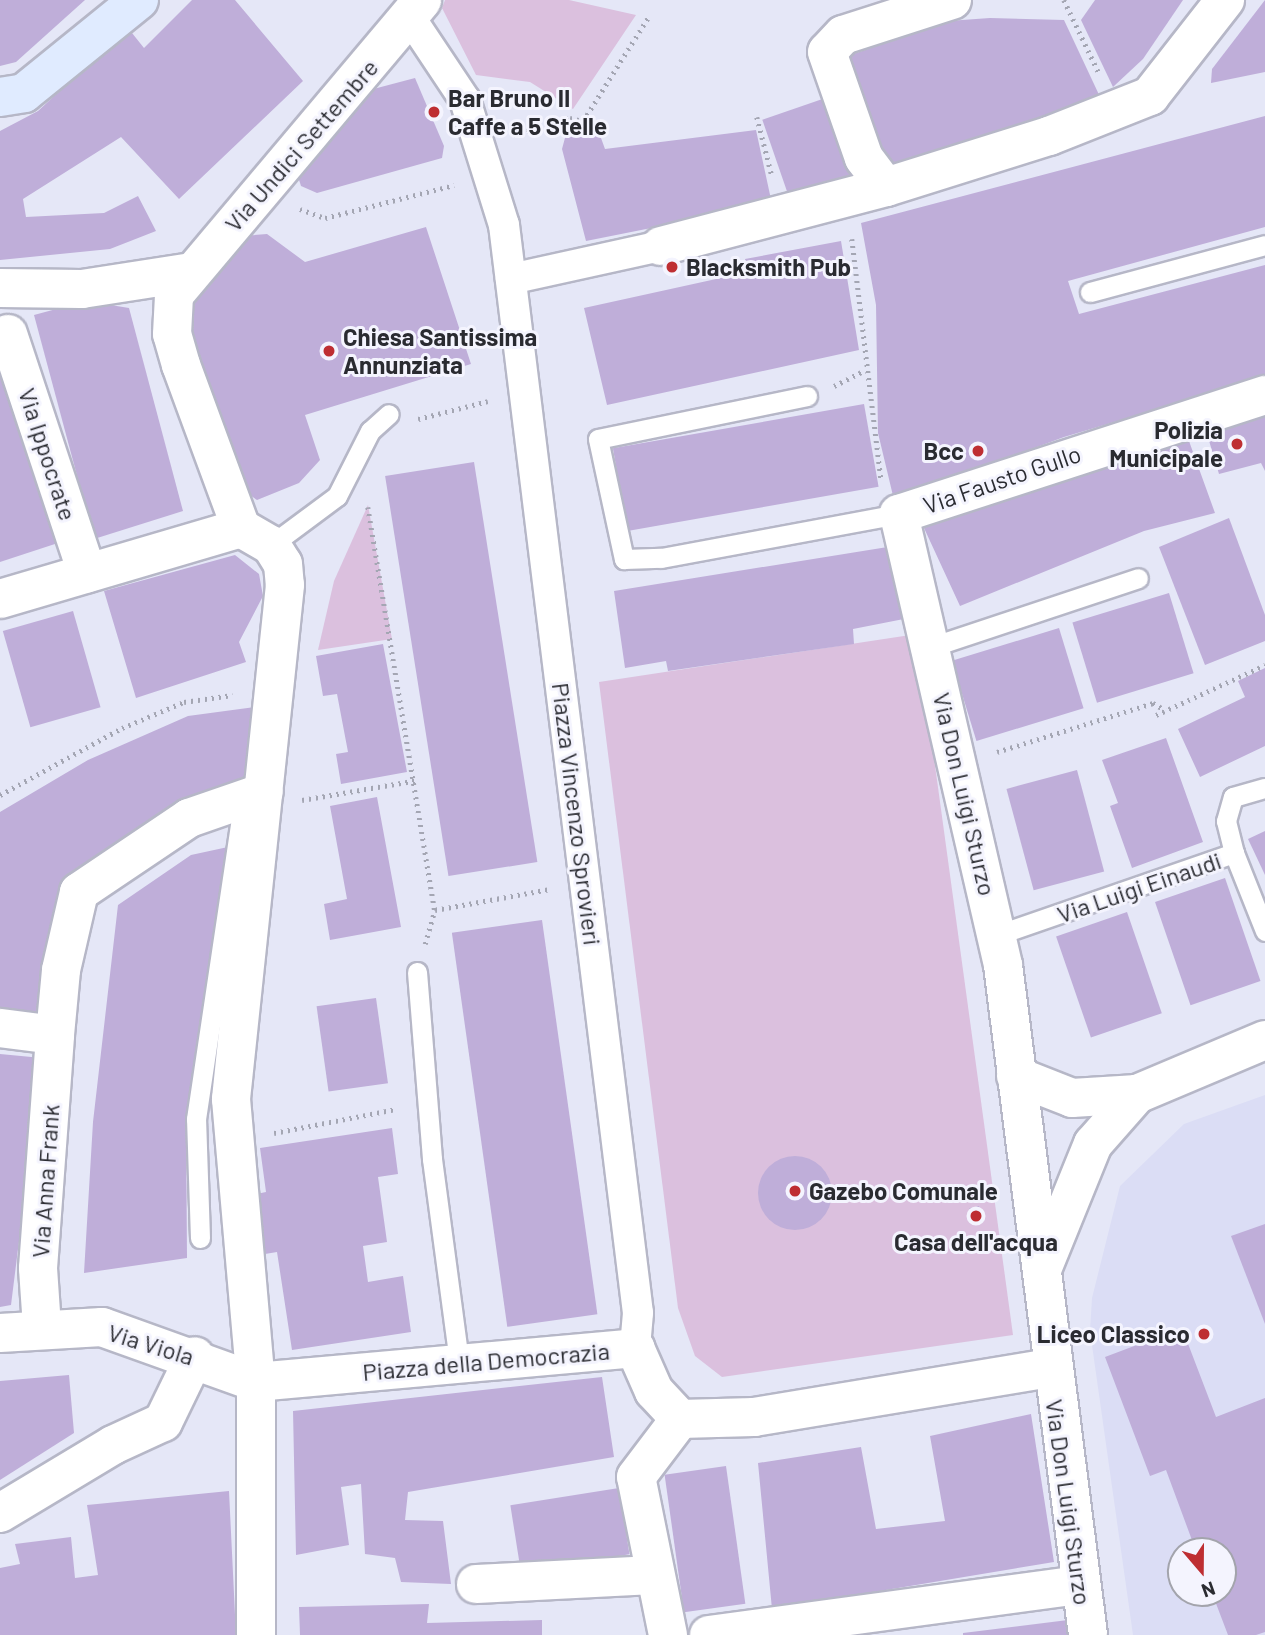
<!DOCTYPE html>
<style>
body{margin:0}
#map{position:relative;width:1265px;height:1635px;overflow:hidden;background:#e5e7f7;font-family:Barlow,sans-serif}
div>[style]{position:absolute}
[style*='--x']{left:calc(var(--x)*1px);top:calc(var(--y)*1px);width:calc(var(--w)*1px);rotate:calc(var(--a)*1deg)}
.built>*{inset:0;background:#dbddf5}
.green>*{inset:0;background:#dbc0de}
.building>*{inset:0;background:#bfaed9;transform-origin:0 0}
.round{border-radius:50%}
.path>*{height:4.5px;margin-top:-2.25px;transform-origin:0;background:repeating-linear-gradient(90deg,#a4a6b3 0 2px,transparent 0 7px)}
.roads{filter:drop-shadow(2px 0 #b6b7c7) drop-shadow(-2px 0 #b6b7c7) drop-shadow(0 2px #b6b7c7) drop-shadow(0 -2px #b6b7c7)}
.service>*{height:19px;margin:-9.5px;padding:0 9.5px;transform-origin:9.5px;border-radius:9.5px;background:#fff}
.pedestrian>*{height:30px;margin:-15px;padding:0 15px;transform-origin:15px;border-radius:15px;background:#fff}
.minor>*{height:38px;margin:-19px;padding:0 19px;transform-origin:19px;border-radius:19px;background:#fff}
.secondary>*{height:38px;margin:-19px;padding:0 19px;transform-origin:19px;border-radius:19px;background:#e0ebff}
.dots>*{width:19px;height:19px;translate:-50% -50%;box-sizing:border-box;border:4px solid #f4f4fe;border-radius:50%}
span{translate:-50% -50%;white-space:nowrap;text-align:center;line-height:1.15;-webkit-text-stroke:6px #f4f4fe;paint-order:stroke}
.poi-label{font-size:24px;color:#2a2b31;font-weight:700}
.left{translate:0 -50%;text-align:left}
.right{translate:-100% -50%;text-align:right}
.street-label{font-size:24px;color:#2a2b31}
.north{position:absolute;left:1167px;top:1537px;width:70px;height:70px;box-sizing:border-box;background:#f4f4fe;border:2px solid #a3a4ac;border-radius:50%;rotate:160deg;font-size:19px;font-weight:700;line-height:28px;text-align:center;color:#2a2b31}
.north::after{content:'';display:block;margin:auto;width:24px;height:32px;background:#be2e32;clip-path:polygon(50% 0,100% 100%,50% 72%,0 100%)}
</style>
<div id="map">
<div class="built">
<div style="clip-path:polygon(evenodd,1265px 1095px,1265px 1635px,1133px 1635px,1090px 1331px,1092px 1298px,1120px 1186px,1184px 1124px,1265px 1095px,1181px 1551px,1223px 1551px,1223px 1593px,1181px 1593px,1181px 1551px)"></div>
</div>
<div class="green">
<div style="clip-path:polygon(445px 0,569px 0,636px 15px,573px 109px,530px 82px,476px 75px,442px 8px)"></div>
<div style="clip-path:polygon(368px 505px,392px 639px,318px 650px,334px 581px)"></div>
<div style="clip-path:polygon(917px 634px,1013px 1335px,722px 1377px,695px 1356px,678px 1308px,599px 682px)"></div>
</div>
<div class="building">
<div style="clip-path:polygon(0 0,85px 0,16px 62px,0 66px)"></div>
<div style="clip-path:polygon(192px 0,235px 0,303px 81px,179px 199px,121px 137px,23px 199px,26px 217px,104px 213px,138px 196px,156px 231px,110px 249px,0 260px,0 131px,38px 111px,128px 28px,144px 48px)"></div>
<div style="clip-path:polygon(1095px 0,1183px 0,1143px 59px,1113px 87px,1081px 20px)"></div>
<div style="clip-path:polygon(1265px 0,1265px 72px,1211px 83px,1212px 69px)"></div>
<div style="clip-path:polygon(990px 18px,1064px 20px,1101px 99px,881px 170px,842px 58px,948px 21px)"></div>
<div style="clip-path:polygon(415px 78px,444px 146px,442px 158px,317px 193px,301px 186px,293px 161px,347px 96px)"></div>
<div style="left:837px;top:94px;width:90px;height:79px;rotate:71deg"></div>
<div style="clip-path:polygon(1265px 116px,1265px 227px,1068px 281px,1079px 314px,1265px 265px,1265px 377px,1064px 437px,894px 500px,878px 433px,876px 305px,861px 223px)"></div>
<div style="clip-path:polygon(569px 123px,597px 127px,605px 149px,756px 130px,772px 204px,586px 241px,562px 149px)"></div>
<div style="clip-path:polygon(426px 227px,471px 364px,305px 415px,320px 460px,299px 483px,257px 500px,244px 491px,186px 338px,193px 293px,242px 236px,267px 234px,305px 262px)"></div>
<div style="clip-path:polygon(841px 241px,859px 350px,607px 405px,584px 308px,748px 272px,745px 259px)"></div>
<div style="clip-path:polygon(86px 301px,129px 308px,183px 511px,94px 539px,34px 315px)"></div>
<div style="clip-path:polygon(0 359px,61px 542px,0 562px)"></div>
<div style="left:864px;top:404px;width:84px;height:255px;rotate:80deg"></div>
<div style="clip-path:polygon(1265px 411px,1265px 471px,1261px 463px,1219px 474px,1204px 424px)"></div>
<div style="clip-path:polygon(1185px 430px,1215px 513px,1144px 531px,960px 606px,924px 528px)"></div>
<div style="left:474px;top:462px;width:405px;height:90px;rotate:81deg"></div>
<div style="clip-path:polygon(1229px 518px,1265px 615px,1265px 641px,1205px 665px,1159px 547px)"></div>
<div style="clip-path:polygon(900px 545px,914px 617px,853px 629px,854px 644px,668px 671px,666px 661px,625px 668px,614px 591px)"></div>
<div style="clip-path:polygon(235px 555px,259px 574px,263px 596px,239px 642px,246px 662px,136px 698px,104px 591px)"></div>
<div style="left:1169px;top:593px;width:84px;height:101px;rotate:73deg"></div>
<div style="left:73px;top:611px;width:100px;height:73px;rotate:74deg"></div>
<div style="left:1059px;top:628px;width:84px;height:112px;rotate:73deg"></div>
<div style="clip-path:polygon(383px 644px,407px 772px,341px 784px,336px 754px,348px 752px,337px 694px,323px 696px,316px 656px)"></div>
<div style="clip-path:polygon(1265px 668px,1265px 746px,1200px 777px,1178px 729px,1245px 697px,1238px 681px)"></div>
<div style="clip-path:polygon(255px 707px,251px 781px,127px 838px,42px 1018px,0 1014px,0 812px,88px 760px,188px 716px)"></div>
<div style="clip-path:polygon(1166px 738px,1203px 842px,1132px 868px,1110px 806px,1118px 803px,1102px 760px)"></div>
<div style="left:1077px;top:770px;width:105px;height:73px;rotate:75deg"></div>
<div style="clip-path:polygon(377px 797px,401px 927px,330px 940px,324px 904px,347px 899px,330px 806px)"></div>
<div style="clip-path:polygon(1265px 831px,1265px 875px,1248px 839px)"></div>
<div style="clip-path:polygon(228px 847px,186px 1118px,187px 1258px,84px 1273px,93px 1122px,118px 905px,191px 855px)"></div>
<div style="left:1225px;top:878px;width:109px;height:74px;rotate:71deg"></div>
<div style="left:1127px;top:912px;width:107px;height:75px;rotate:71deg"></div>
<div style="left:542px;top:920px;width:398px;height:91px;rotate:82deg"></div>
<div style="left:376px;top:998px;width:86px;height:60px;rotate:82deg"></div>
<div style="clip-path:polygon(0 1054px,42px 1058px,11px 1305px,0 1307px)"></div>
<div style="clip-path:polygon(392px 1128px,398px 1174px,378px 1177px,387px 1242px,363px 1246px,368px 1282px,403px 1276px,411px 1332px,292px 1350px,277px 1252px,259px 1255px,251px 1195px,266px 1192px,260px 1148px)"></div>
<div class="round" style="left:758px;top:1156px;width:74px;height:74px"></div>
<div style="left:979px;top:1206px;width:17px;height:10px;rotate:77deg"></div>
<div style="clip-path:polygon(1265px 1224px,1265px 1324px,1231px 1236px)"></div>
<div style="clip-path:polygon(1182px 1328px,1216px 1417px,1265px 1398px,1265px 1632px,1256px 1635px,1228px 1635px,1212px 1593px,1223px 1593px,1223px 1551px,1196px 1551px,1166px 1470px,1150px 1476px,1105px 1357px)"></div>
<div style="clip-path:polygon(69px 1375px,74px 1433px,0 1480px,0 1381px)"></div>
<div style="clip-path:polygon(602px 1377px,614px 1457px,408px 1492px,405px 1520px,443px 1521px,451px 1584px,401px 1582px,395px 1558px,365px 1554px,361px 1484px,341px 1487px,349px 1545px,296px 1555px,293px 1411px)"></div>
<div style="clip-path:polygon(1031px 1414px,1054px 1562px,772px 1609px,758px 1463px,861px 1447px,876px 1529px,945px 1521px,930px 1436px)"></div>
<div style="left:726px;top:1466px;width:139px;height:62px;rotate:82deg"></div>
<div style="left:619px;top:1488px;width:67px;height:110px;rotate:81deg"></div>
<div style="clip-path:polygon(229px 1491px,236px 1635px,0 1635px,0 1568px,20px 1564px,15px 1544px,71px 1537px,75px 1578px,98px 1575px,87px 1505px)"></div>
<div style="clip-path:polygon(429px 1604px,427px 1623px,542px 1620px,542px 1635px,300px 1635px,299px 1607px)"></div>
<div style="clip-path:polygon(1068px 1620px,1070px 1635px,963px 1635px,963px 1633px)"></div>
</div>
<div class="path">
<div style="--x:1064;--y:0;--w:81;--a:64.4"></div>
<div style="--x:757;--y:117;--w:61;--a:75.7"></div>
<div style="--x:513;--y:135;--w:59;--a:-16.6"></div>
<div style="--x:570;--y:118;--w:13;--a:13"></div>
<div style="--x:583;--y:121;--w:124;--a:-57.8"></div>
<div style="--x:300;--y:209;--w:27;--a:20"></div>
<div style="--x:325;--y:218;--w:133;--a:-14.3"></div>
<div style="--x:852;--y:239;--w:242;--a:83.1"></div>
<div style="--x:834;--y:386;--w:34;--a:-27"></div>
<div style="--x:418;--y:419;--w:72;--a:-14.4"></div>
<div style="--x:368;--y:507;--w:409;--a:80.6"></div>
<div style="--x:1156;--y:715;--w:120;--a:-24.6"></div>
<div style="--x:997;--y:752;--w:164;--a:-17.4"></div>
<div style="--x:1153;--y:703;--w:14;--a:30"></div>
<div style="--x:0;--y:795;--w:139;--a:-28.8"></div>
<div style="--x:122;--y:728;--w:67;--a:-22.8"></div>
<div style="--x:184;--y:702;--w:49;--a:-8.3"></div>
<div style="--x:302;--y:800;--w:118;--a:-9.8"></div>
<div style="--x:425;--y:944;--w:35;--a:-74"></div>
<div style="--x:435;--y:910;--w:117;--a:-10.3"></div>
<div style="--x:274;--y:1133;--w:124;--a:-11.1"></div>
</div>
<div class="roads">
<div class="service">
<div style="--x:1090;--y:292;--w:181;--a:-15"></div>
<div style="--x:807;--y:396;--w:213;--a:168.4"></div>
<div style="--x:598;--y:439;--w:123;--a:77.8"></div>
<div style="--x:624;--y:559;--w:37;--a:-2"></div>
<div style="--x:661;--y:558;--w:242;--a:-10.5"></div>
<div style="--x:271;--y:545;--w:82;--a:-36.6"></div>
<div style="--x:337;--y:496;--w:73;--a:-63.1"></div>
<div style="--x:370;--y:431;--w:25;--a:-42"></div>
<div style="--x:931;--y:647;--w:218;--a:-18.4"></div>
<div style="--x:1234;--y:853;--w:84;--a:68.3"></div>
<div style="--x:997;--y:935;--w:251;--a:-19.1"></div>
<div style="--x:1234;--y:853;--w:33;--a:-104"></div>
<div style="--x:1226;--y:821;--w:25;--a:-74"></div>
<div style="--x:1233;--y:797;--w:33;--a:-16"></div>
<div style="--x:417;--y:972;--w:188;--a:85.4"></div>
<div style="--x:432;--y:1159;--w:205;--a:82.4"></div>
<div style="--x:200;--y:1238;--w:119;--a:-91.9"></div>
<div style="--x:196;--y:1119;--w:324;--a:-81.5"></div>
</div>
<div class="pedestrian">
<div style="--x:411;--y:19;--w:97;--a:56.3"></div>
<div style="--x:465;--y:100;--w:131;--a:72.7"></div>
<div style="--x:504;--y:225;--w:1096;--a:82.98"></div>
<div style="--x:638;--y:1313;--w:35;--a:95"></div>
<div style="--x:511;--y:279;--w:154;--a:-12.4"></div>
</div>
<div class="minor">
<div style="--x:952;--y:0;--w:114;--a:162.2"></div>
<div style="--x:843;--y:35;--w:23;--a:133"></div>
<div style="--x:827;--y:52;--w:112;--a:70.8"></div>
<div style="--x:864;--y:158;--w:36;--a:53"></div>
<div style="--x:886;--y:187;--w:171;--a:-17.4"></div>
<div style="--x:1049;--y:136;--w:109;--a:-21.6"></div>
<div style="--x:1150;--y:96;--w:122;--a:-52"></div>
<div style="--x:661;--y:246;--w:233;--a:-14.7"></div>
<div style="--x:0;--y:288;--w:82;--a:0.7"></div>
<div style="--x:82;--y:289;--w:111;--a:-8.8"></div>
<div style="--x:8;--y:334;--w:252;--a:71.7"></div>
<div style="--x:241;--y:528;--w:34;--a:30"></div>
<div style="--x:271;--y:545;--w:22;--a:58"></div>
<div style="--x:283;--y:564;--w:21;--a:85"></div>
<div style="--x:285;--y:585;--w:517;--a:96"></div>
<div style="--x:231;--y:1099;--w:284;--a:85"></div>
<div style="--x:256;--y:1382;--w:253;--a:90"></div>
<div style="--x:241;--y:528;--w:174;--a:-110.2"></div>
<div style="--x:181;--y:365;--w:32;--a:-106"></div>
<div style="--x:172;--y:334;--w:39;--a:-87"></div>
<div style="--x:174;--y:295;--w:385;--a:-49.9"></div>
<div style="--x:0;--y:599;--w:251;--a:-16.4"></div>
<div style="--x:0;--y:1028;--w:55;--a:7.3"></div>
<div style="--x:1016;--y:1076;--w:60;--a:21.4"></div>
<div style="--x:1072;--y:1098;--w:65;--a:-3.5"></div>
<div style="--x:1137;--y:1094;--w:139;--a:-22.9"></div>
<div style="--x:1043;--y:1267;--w:133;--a:-67.9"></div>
<div style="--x:1093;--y:1144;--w:67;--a:-48.7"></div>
<div style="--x:42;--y:1327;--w:59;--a:-93.9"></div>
<div style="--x:38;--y:1268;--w:234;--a:-85.8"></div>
<div style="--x:55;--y:1035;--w:65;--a:-84.7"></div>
<div style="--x:61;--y:970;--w:80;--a:-77"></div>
<div style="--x:79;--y:892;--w:133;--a:-33.9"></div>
<div style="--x:189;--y:818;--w:79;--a:-19.1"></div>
<div style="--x:0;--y:1333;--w:102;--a:-3.4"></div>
<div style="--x:102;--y:1327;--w:164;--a:19.7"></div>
<div style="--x:256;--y:1382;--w:381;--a:-5.1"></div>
<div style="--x:635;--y:1348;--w:47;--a:66.2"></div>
<div style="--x:654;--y:1391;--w:38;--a:47"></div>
<div style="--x:680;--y:1419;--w:74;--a:-1.5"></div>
<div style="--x:754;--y:1417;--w:300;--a:-9.4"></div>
<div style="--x:0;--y:1513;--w:132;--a:-31"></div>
<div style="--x:113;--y:1445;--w:55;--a:-24.7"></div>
<div style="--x:163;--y:1422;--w:73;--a:-64.1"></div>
<div style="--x:476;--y:1584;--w:178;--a:-2.9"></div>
<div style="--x:668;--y:1635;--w:161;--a:-101.4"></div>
<div style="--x:636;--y:1477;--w:73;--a:-52.8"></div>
<div style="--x:709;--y:1635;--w:375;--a:-7.7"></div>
<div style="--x:1088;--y:1635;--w:675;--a:-97.23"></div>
<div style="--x:1003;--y:965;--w:463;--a:-103"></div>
<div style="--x:899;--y:514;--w:385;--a:-18"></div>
</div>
<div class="secondary">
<div style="--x:0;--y:97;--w:24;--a:-9"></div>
<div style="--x:24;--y:93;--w:148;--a:-39"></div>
</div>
</div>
<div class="dots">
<div style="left:434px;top:112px;background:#be2e32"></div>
<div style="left:672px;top:267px;background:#be2e32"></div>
<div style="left:329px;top:351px;background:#be2e32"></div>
<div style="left:1237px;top:444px;background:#be2e32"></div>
<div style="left:978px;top:451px;background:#be2e32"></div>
<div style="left:795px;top:1191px;background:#be2e32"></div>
<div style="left:976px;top:1216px;background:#be2e32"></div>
<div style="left:1204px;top:1334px;background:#be2e32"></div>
</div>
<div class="poi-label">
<span class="left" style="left:448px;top:112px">Bar Bruno Il<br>Caffe a 5 Stelle</span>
<span class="left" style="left:686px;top:267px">Blacksmith Pub</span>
<span class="left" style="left:343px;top:351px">Chiesa Santissima<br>Annunziata</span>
<span class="right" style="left:1223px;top:444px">Polizia<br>Municipale</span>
<span class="right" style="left:964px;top:451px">Bcc</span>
<span class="left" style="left:809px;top:1191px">Gazebo Comunale</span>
<span style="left:976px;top:1242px">Casa dell'acqua</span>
<span class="right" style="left:1190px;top:1334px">Liceo Classico</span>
</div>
<div class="street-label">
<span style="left:301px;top:145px;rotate:-49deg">Via Undici Settembre</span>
<span style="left:48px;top:454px;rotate:72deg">Via Ippocrate</span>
<span style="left:1002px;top:479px;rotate:-19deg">Via Fausto Gullo</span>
<span style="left:965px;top:794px;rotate:77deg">Via Don Luigi Sturzo</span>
<span style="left:577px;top:814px;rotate:83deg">Piazza Vincenzo Sprovieri</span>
<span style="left:1139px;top:887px;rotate:-19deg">Via Luigi Einaudi</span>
<span style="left:45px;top:1181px;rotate:-86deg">Via Anna Frank</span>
<span style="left:151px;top:1344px;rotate:17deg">Via Viola</span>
<span style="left:486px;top:1361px;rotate:-5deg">Piazza della Democrazia</span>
<span style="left:1069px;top:1502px;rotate:82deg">Via Don Luigi Sturzo</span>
</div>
<div class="north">N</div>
</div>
